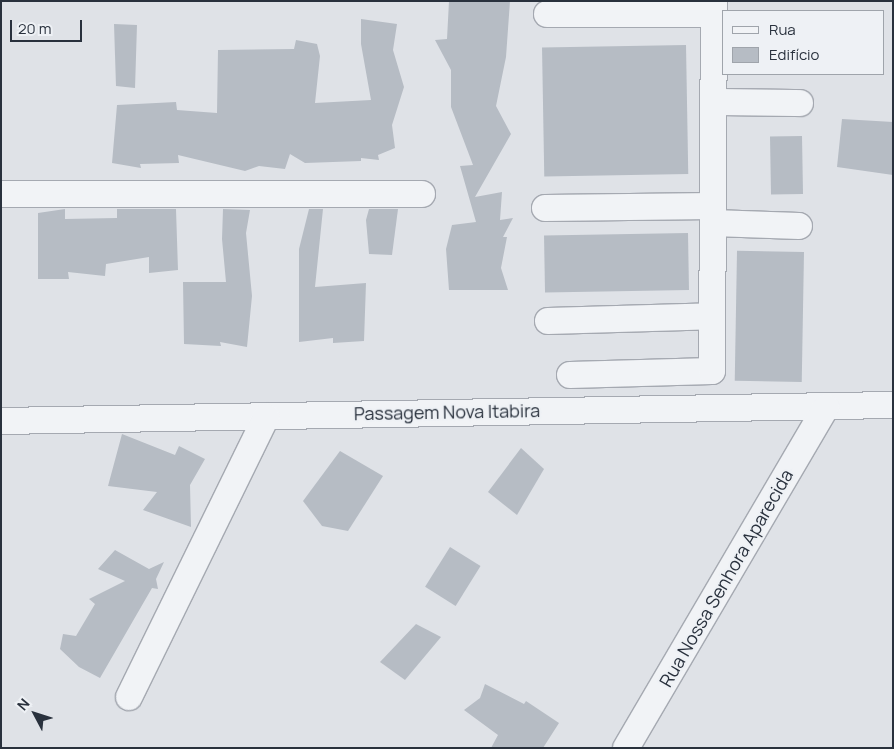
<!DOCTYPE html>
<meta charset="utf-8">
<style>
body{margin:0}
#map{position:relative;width:894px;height:749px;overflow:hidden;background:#dfe2e7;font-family:Manrope,sans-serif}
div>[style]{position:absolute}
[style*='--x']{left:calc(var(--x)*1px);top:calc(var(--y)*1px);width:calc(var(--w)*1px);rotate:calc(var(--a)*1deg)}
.building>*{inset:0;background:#b6bcc4;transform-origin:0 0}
.roads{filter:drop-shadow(1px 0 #a5a9b1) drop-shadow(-1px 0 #a5a9b1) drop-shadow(0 1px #a5a9b1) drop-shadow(0 -1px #a5a9b1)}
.minor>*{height:26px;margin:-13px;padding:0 13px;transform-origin:13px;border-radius:13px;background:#f1f3f6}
span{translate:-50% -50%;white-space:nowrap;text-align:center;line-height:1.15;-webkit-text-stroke:4px #eef1f5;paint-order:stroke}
.street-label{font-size:18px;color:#29313d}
.frame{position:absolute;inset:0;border:2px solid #29313d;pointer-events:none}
.legend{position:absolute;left:722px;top:10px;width:162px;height:65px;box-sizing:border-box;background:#eef1f5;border:1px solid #9fa4ab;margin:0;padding:6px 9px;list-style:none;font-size:15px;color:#29313d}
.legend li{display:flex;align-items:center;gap:10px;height:25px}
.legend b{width:25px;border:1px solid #9fa4ab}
.north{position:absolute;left:10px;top:689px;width:50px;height:50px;-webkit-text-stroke:4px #eef1f5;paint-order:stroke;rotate:310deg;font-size:14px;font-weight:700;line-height:20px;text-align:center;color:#29313d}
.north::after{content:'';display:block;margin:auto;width:18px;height:22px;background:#29313d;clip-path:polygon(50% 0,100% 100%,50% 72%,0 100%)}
.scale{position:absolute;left:10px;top:20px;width:72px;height:22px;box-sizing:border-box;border:2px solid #29313d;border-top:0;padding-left:6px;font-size:15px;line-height:18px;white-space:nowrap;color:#29313d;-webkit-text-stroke:4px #eef1f5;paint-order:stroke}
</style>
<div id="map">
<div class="building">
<div style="clip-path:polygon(449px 1px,510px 1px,506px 57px,496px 106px,511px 134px,475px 197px,502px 192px,500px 220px,513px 218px,503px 237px,507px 237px,501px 268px,508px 290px,449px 290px,446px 249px,452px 225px,476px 222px,460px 166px,473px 165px,451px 107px,451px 70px,435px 40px,447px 39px)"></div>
<div style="clip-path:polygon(361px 19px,397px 24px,393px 50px,404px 87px,392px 125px,395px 148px,378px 155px,379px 160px,361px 158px,361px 161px,305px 163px,290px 154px,285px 169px,259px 166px,245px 171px,178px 155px,179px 163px,140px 164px,141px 168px,112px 163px,117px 105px,176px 102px,177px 110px,217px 113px,218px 50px,294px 49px,296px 40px,317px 44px,320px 56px,315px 103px,371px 100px,361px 44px)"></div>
<div style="clip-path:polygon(114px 24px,137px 25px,135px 88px,116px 86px)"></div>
<div style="left:686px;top:45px;width:129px;height:144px;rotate:89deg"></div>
<div style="clip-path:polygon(842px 119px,893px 122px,893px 175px,837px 167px)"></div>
<div style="left:802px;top:136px;width:58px;height:32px;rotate:89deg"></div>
<div style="clip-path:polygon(65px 209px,65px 219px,117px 218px,117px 209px,176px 209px,178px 270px,149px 273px,149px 257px,106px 264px,105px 276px,68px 272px,69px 279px,38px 279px,38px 213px)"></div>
<div style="clip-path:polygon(223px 209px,250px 210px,246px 233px,252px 296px,247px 347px,220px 342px,221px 346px,184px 344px,183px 282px,226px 282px,222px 239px)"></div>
<div style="clip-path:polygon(309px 209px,323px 209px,315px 287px,366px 283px,364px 341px,333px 343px,333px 338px,299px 342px,299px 249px)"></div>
<div style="clip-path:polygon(369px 209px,398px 209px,392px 255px,369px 254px,366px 220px)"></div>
<div style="left:688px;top:233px;width:57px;height:144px;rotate:89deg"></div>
<div style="left:804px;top:252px;width:130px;height:67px;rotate:91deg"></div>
<div style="clip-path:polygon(122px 434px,175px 455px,179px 446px,205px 459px,190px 485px,191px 527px,143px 510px,157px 492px,108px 486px)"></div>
<div style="clip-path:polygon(521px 448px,544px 469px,517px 515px,488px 492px)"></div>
<div style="clip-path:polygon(340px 451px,383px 476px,348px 531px,322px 526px,303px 501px)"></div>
<div style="left:450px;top:547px;width:36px;height:47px;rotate:32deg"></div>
<div style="clip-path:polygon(115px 550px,149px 569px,164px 562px,156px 579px,158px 589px,152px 588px,100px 678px,79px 667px,60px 649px,63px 634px,76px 636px,95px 604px,89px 599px,125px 581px,98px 569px)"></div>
<div style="clip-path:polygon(416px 624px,441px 637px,405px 680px,380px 662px)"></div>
<div style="clip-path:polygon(485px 684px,524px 704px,526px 701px,559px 723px,543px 748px,491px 748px,498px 735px,464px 710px,480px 698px)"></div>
</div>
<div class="roads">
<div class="minor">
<div style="--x:547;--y:14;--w:167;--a:0"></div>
<div style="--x:714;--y:102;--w:86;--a:0.7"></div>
<div style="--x:1;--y:194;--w:421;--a:0"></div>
<div style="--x:545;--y:208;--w:168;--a:-0.7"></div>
<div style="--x:713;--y:223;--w:86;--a:2"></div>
<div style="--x:548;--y:321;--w:164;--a:-1.7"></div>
<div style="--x:570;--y:375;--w:142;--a:-1.6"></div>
<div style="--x:712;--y:371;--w:370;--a:-89.7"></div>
<div style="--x:1;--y:421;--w:892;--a:-1.03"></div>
<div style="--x:129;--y:697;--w:312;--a:-63.9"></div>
<div style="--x:626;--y:748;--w:395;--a:-59.6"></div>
</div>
</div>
<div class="street-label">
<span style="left:447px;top:412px;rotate:-1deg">Passagem Nova Itabira</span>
<span style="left:726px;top:578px;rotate:-60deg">Rua Nossa Senhora Aparecida</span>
</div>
<div class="frame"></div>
<ul class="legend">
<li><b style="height:6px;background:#f1f3f6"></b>Rua</li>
<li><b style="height:14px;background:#b6bcc4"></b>Edifício</li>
</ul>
<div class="north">N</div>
<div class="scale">20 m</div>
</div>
